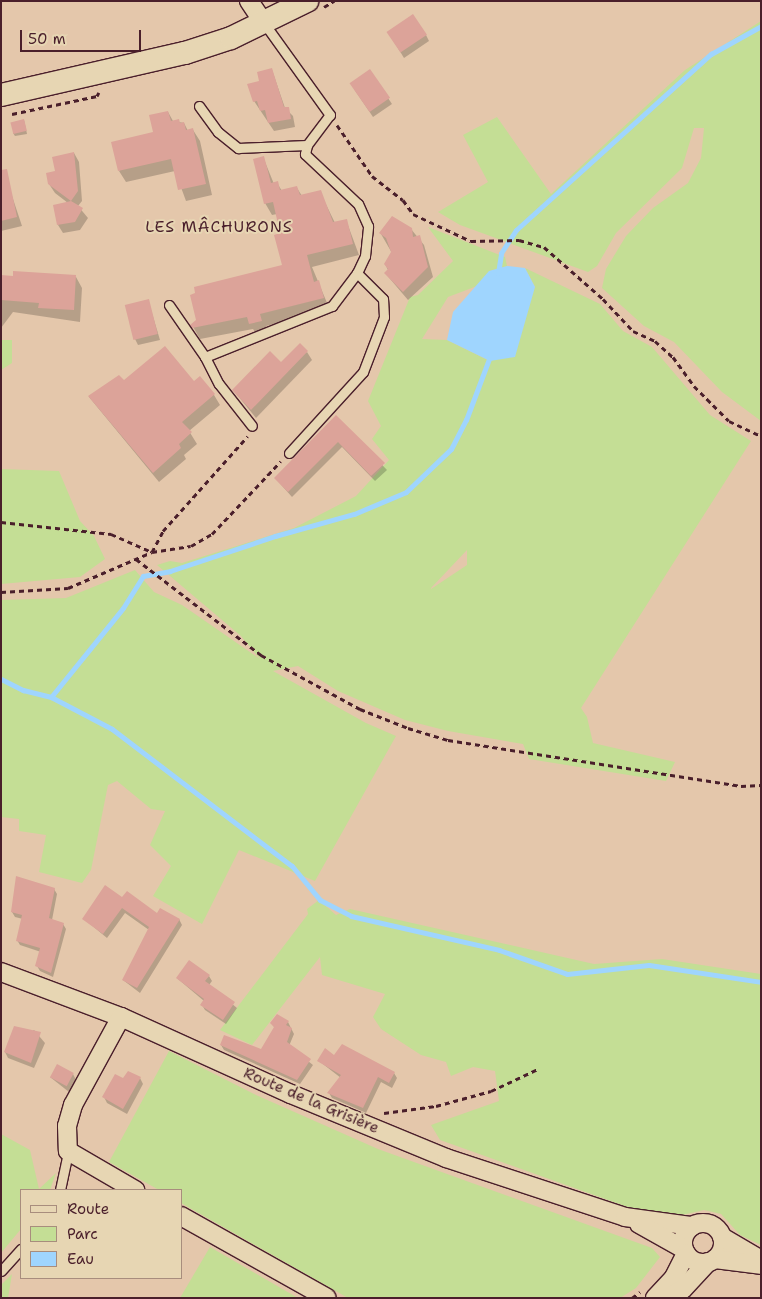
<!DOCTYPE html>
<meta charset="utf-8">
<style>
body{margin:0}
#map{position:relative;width:762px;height:1299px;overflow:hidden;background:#e4c7ab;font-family:"Shantell Sans",sans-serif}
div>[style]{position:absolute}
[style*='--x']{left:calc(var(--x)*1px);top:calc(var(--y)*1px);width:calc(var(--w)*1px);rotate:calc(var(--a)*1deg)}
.green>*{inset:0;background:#c4de95}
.water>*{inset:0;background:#9fd5fe}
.shadow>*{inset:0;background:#0003}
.stream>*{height:5px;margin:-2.5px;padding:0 2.5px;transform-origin:2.5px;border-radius:2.5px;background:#9fd5fe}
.building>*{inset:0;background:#dca399;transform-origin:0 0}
.path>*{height:3px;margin-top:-1.5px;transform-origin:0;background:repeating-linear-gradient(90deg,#4a1f2b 0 5px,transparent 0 9px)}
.roads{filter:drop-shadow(1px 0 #4a1f2b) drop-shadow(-1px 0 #4a1f2b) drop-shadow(0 1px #4a1f2b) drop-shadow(0 -1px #4a1f2b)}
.service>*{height:9px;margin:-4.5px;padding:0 4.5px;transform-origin:4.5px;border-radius:4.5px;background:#e7d6b3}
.minor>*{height:18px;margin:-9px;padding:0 9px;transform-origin:9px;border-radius:9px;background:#e7d6b3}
.minor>.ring{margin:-9px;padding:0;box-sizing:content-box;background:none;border:18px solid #e7d6b3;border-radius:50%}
.tertiary>*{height:22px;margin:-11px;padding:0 11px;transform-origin:11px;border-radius:11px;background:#e7d6b3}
span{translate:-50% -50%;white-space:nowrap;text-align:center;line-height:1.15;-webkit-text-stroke:4px #e7d6b3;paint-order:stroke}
.street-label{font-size:15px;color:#4a1f2b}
.neighbourhood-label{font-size:16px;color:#4a1f2b;letter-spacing:1px}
.frame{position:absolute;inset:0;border:2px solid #4a1f2b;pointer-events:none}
.legend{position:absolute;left:20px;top:1189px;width:162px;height:90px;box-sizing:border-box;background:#e7d6b3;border:1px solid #a88d7d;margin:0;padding:6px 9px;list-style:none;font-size:15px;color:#4a1f2b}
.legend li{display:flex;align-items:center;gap:10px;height:25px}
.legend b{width:25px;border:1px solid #a88d7d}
.scale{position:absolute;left:20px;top:30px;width:121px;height:22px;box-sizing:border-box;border:2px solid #4a1f2b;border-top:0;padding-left:6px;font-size:15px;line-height:18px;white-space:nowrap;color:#4a1f2b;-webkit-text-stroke:4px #e7d6b3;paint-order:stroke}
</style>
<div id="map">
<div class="green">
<div style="clip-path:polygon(761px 21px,761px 421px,722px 392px,674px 342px,644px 326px,602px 288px,606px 269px,626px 236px,653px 208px,688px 183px,701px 158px,704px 128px,694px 128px,682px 168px,616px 233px,597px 266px,588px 272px,460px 225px,438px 212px,488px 182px,463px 135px,497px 117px,551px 194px,685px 70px)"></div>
<div style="clip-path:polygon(evenodd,428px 227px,505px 257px,507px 266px,490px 271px,477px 286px,448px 297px,422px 339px,447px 340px,490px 361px,535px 287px,525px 268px,600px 304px,623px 331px,652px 347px,710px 415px,751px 441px,581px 708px,587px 717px,593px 743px,675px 762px,666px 781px,529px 759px,523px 744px,448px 731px,405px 720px,338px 691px,298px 666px,273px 671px,366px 723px,396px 736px,315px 881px,239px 850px,202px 924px,153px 896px,171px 866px,150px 845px,165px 811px,151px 809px,117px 781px,108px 785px,91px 870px,82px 883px,39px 872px,46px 835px,19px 831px,19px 819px,1px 817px,1px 600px,66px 598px,135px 570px,154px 592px,182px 605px,260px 659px,241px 636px,157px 565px,170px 561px,182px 563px,294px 528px,356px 496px,389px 460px,372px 439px,381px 426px,368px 401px,410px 297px,418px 295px,453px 261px,428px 227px,467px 550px,467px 565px,431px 589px,431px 588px,467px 550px)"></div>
<div style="clip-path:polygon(1px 340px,12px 340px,12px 363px,1px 370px)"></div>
<div style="clip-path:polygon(1px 469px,59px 471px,80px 521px,94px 536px,105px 559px,80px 577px,1px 584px)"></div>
<div style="clip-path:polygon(319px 900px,336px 915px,350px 909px,594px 964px,662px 959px,761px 974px,761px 1245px,740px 1235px,721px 1214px,704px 1210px,678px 1216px,633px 1209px,440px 1140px,431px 1125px,499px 1101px,495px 1071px,473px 1067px,451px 1076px,446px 1062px,421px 1055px,381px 1029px,373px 1017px,385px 994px,322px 975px,320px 957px,252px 1045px,220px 1030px,308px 914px,307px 909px)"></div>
<div style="clip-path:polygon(169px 1051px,256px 1095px,378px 1149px,652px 1248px,660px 1257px,636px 1288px,620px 1298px,348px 1298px,181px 1203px,181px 1190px,159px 1190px,109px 1162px)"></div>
<div style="clip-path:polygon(1px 1134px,30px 1150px,39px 1189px,56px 1173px,50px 1190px,21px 1190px,21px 1229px,1px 1253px)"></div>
<div style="clip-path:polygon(210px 1247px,298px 1298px,180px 1298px)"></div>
<div style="clip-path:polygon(12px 1274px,8px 1298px,1px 1298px,1px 1285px)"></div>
</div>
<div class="water">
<div style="clip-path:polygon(507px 266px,525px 268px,535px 287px,515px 357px,490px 361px,447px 340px,453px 312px,489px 271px)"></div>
</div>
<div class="shadow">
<div style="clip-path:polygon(388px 32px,426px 35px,429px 41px,404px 58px)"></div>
<div style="clip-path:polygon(272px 70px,285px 108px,293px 116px,295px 127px,274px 131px,254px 101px,261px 82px)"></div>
<div style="clip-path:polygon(370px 71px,392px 104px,373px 117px,354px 89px)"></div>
<div style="clip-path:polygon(168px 112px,173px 121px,184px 123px,188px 131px,193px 130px,200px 141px,212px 195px,186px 201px,175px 171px,126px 182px,119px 171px,155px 133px)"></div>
<div style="clip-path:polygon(24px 120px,27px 134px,15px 136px,13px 133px)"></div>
<div style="clip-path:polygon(74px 153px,79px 162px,82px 201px,78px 206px,88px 218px,80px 230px,63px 233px,58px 225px,68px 203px,55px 193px,49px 184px)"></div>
<div style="clip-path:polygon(263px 157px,274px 184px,277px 183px,282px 191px,297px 188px,302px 196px,320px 192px,335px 223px,346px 220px,359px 255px,312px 267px,330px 310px,266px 326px,268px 332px,257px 335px,253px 329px,200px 339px,192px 325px,283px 266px,277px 214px,272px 215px,265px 203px)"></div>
<div style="clip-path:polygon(10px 190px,22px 226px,1px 231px,1px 192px)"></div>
<div style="clip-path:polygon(411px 229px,424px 245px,433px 277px,408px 300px,385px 273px,388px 270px,385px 264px,392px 253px,381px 234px)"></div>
<div style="clip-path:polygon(1px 276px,76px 277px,82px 288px,80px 322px,13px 312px,1px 328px)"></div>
<div style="clip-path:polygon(148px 300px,160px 340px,138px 345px,135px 339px)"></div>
<div style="clip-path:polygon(307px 352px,312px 360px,256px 418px,234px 391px)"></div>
<div style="clip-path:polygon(124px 382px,193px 383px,214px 395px,220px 405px,189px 431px,197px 444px,184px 455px,186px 459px,159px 482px,89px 397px)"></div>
<div style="clip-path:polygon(336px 417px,387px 470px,375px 481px,342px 447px,292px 497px,275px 478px)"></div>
<div style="clip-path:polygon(54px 889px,57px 894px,52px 920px,63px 924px,66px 929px,53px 977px,40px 971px,37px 966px,41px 952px,20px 945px,17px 940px,23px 919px,15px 917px,12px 912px)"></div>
<div style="clip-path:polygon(122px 899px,158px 915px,179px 919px,182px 925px,140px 993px,123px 980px,149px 930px,125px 913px,107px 938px,84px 919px)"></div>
<div style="clip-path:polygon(209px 976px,212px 981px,209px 985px,237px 1008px,226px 1024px,205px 1010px,202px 1005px,204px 1001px,178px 979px)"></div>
<div style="clip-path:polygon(288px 1022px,294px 1034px,289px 1046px,313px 1065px,300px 1084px,224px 1050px,221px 1045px,261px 1051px,275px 1028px,271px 1023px)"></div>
<div style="clip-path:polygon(34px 1030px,45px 1043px,34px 1068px,8px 1058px,5px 1052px)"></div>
<div style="clip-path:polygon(335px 1057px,394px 1073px,397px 1078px,392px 1088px,381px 1082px,366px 1113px,332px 1098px,329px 1093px,341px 1078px,319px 1061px)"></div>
<div style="clip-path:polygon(73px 1074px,76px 1080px,69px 1092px,50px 1077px)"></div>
<div style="clip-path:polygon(140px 1078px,143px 1084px,127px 1114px,107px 1103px,104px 1097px)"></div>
</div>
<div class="stream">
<div style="--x:498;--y:273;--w:20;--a:-81"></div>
<div style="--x:501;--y:253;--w:27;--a:-57"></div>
<div style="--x:516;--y:230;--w:263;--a:-42.1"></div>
<div style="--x:711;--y:54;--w:57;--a:-29.2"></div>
<div style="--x:1;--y:679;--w:25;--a:27"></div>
<div style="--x:23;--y:690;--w:29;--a:14"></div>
<div style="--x:51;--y:697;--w:69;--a:27.7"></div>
<div style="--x:112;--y:729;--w:226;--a:37.3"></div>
<div style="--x:292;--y:866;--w:44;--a:50.5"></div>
<div style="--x:320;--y:900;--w:35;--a:27"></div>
<div style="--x:351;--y:916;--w:152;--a:12.9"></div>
<div style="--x:499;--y:950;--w:72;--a:19.4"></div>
<div style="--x:567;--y:974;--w:82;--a:-6.3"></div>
<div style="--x:649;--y:965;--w:113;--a:8.6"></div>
<div style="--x:51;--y:697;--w:114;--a:-51"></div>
<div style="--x:123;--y:608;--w:38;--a:-58"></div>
<div style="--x:143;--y:576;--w:27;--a:-10"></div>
<div style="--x:170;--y:571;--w:111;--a:-18.4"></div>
<div style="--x:275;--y:536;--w:82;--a:-15.6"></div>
<div style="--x:354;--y:514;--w:56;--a:-22.9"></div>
<div style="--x:406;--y:492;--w:62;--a:-43.7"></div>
<div style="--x:451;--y:449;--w:33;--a:-63"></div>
<div style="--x:466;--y:420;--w:68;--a:-69.4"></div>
</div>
<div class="building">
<div style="left:413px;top:14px;width:25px;height:32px;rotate:56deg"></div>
<div style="clip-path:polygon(272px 68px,284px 107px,289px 107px,291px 119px,268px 123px,265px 110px,260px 111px,257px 101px,253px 102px,247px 84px,259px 81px,257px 72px)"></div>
<div style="left:370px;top:69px;width:35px;height:25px;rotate:55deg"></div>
<div style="clip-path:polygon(168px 111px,171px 121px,179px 119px,180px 123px,184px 122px,186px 130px,193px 128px,206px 184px,178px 190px,171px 159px,118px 171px,111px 142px,153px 132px,149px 115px)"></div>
<div style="left:24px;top:119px;width:12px;height:14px;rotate:76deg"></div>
<div style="clip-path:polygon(74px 152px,78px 191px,71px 201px,83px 208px,75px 222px,57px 225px,53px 205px,71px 201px,48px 184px,46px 173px,55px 171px,52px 157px)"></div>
<div style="clip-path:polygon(264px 156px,271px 183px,278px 181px,280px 190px,297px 186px,300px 195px,321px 190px,333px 222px,347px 219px,353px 244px,307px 255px,314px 282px,319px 280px,324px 298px,260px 314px,262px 321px,249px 324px,247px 317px,192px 328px,190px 325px,196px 320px,190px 295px,195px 293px,194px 287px,282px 265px,274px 235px,280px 233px,273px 202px,264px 204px,253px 159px)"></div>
<div style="clip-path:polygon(7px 169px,17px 217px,1px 221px,1px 170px)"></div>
<div style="clip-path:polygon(392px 216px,412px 228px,413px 237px,420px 235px,428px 267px,403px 292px,384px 273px,388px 269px,384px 264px,391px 252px,386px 238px,379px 233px)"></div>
<div style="clip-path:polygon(13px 271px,76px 275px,74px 310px,38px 308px,39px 303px,1px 300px,1px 275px,13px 276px)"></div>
<div style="left:149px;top:299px;width:36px;height:25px;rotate:76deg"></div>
<div style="clip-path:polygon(300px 343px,308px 351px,251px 410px,232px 390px,270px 351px,281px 362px)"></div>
<div style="clip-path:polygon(165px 346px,194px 381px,200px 376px,215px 394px,182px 422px,192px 432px,179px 444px,181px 448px,153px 473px,88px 396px,119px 375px,124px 380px)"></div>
<div style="clip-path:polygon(336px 415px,385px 463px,371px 476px,338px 442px,288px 492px,274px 478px)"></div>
<div style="clip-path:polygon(16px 876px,55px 888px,49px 918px,64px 923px,51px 973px,35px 966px,40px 948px,16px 941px,22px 915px,11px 912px)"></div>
<div style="clip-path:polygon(105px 885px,122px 897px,127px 891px,157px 913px,160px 908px,180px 919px,137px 988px,122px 980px,149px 927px,122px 908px,103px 934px,82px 919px)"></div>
<div style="clip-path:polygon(189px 960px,210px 975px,205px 981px,235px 1002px,223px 1020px,200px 1005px,204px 999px,176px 978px)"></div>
<div style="clip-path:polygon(277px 1014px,289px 1021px,286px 1025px,292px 1028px,287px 1042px,311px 1059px,297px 1080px,220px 1045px,224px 1035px,261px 1049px,274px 1027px,270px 1023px)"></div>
<div style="clip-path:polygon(14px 1026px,41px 1032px,31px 1063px,4px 1052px)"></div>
<div style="clip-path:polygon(342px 1044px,395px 1072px,389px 1083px,378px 1077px,363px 1108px,327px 1093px,341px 1075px,317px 1061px,325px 1048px,334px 1055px)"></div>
<div style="left:57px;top:1064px;width:19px;height:15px;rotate:28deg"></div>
<div style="clip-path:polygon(128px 1071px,141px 1077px,123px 1109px,102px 1097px,115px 1074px,123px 1078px)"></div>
</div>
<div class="path">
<div style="--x:324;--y:7;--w:12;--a:-31"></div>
<div style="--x:12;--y:114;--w:87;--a:-12"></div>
<div style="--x:97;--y:96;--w:4;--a:-63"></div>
<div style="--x:337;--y:125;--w:62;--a:55.5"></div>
<div style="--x:372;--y:176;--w:39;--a:38"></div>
<div style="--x:403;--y:200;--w:17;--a:54"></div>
<div style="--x:413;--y:214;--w:64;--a:25"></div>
<div style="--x:471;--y:241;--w:48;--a:-1.2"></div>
<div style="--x:519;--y:240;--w:26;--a:16"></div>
<div style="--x:544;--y:247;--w:79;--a:41.4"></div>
<div style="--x:603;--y:299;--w:44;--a:46.8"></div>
<div style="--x:633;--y:331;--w:24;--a:24"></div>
<div style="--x:655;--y:341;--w:24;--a:42"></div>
<div style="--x:673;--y:357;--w:36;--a:54"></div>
<div style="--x:694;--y:386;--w:49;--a:45"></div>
<div style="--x:729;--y:421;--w:35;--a:25"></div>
<div style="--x:1;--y:522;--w:111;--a:6.2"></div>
<div style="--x:111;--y:534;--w:45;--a:23.7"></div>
<div style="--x:152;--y:552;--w:24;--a:-62"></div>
<div style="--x:163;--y:531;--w:127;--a:-48.2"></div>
<div style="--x:136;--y:559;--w:158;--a:37.5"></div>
<div style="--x:261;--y:655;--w:113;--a:28.6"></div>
<div style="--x:360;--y:709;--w:52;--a:21.6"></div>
<div style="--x:408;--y:728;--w:42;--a:16.7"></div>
<div style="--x:448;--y:740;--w:297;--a:8.9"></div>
<div style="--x:741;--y:786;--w:20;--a:-3"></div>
<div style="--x:1;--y:592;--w:67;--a:-3.4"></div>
<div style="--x:68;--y:588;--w:91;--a:-23.2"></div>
<div style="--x:152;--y:552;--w:39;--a:-9"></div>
<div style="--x:191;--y:546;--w:24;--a:-30"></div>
<div style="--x:212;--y:534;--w:100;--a:-46.6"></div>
<div style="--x:384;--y:1113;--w:52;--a:-7.7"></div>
<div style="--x:436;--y:1106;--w:57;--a:-15.3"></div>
<div style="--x:491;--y:1091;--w:52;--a:-25.1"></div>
<div style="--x:632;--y:1298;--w:10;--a:-37"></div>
</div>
<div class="roads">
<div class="service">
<div style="--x:199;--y:106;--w:32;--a:54"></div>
<div style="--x:218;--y:132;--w:26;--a:39"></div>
<div style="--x:238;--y:148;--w:69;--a:-2.5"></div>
<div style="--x:169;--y:305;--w:63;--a:55.3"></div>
<div style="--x:205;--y:357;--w:137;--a:-21.9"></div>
<div style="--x:332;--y:306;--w:41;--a:-52.9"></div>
<div style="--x:357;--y:273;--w:19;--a:-65"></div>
<div style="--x:365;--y:256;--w:30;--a:-84"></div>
<div style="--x:368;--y:226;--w:24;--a:-114"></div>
<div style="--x:358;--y:204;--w:73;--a:-136.7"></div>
<div style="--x:305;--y:154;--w:9;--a:-77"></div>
<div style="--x:307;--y:145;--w:38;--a:-53"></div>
<div style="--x:330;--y:115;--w:113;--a:-125.7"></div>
<div style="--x:205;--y:357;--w:30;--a:63"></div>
<div style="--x:219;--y:384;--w:53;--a:51.8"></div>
<div style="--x:289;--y:453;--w:110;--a:-47.6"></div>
<div style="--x:363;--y:372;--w:59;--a:-69.1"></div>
<div style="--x:384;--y:317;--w:18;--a:-93"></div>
<div style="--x:383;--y:299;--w:37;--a:-135"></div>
<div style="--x:60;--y:1190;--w:40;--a:-78"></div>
<div style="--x:1;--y:1271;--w:30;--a:-48"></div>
</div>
<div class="minor">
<div style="--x:249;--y:1;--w:27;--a:56"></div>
<div style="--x:1;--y:972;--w:128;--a:20.6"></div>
<div style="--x:121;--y:1017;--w:187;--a:24.4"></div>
<div style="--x:291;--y:1094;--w:168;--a:22.4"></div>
<div style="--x:446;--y:1158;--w:188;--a:18.2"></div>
<div style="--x:625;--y:1217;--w:68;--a:7.7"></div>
<div style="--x:121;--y:1017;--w:100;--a:118.6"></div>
<div style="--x:73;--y:1105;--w:22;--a:106"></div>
<div style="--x:67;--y:1126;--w:25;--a:88"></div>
<div style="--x:68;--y:1151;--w:78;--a:30.2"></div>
<div style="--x:181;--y:1216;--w:167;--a:29.3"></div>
<div class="ring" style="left:683px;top:1223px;width:22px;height:22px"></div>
<div style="--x:639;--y:1224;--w:51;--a:29.1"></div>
<div style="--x:722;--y:1237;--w:45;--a:30.5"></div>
<div style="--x:715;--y:1259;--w:46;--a:7.4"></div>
<div style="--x:655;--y:1298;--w:26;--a:-47"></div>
<div style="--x:673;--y:1279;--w:29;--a:-63"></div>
<div style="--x:668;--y:1298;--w:17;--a:-31"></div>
<div style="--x:683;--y:1289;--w:37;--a:-47"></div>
</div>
<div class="tertiary">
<div style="--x:1;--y:95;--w:189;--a:-12.9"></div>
<div style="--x:185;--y:53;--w:48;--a:-18.1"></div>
<div style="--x:231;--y:38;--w:85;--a:-26"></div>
</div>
</div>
<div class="street-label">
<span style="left:311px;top:1101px;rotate:23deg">Route de la Grisière</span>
</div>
<div class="neighbourhood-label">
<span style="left:219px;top:227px">LES MÂCHURONS</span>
</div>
<div class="frame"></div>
<ul class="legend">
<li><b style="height:6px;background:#e7d6b3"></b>Route</li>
<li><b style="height:14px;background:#c4de95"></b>Parc</li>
<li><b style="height:14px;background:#9fd5fe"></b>Eau</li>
</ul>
<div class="scale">50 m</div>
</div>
